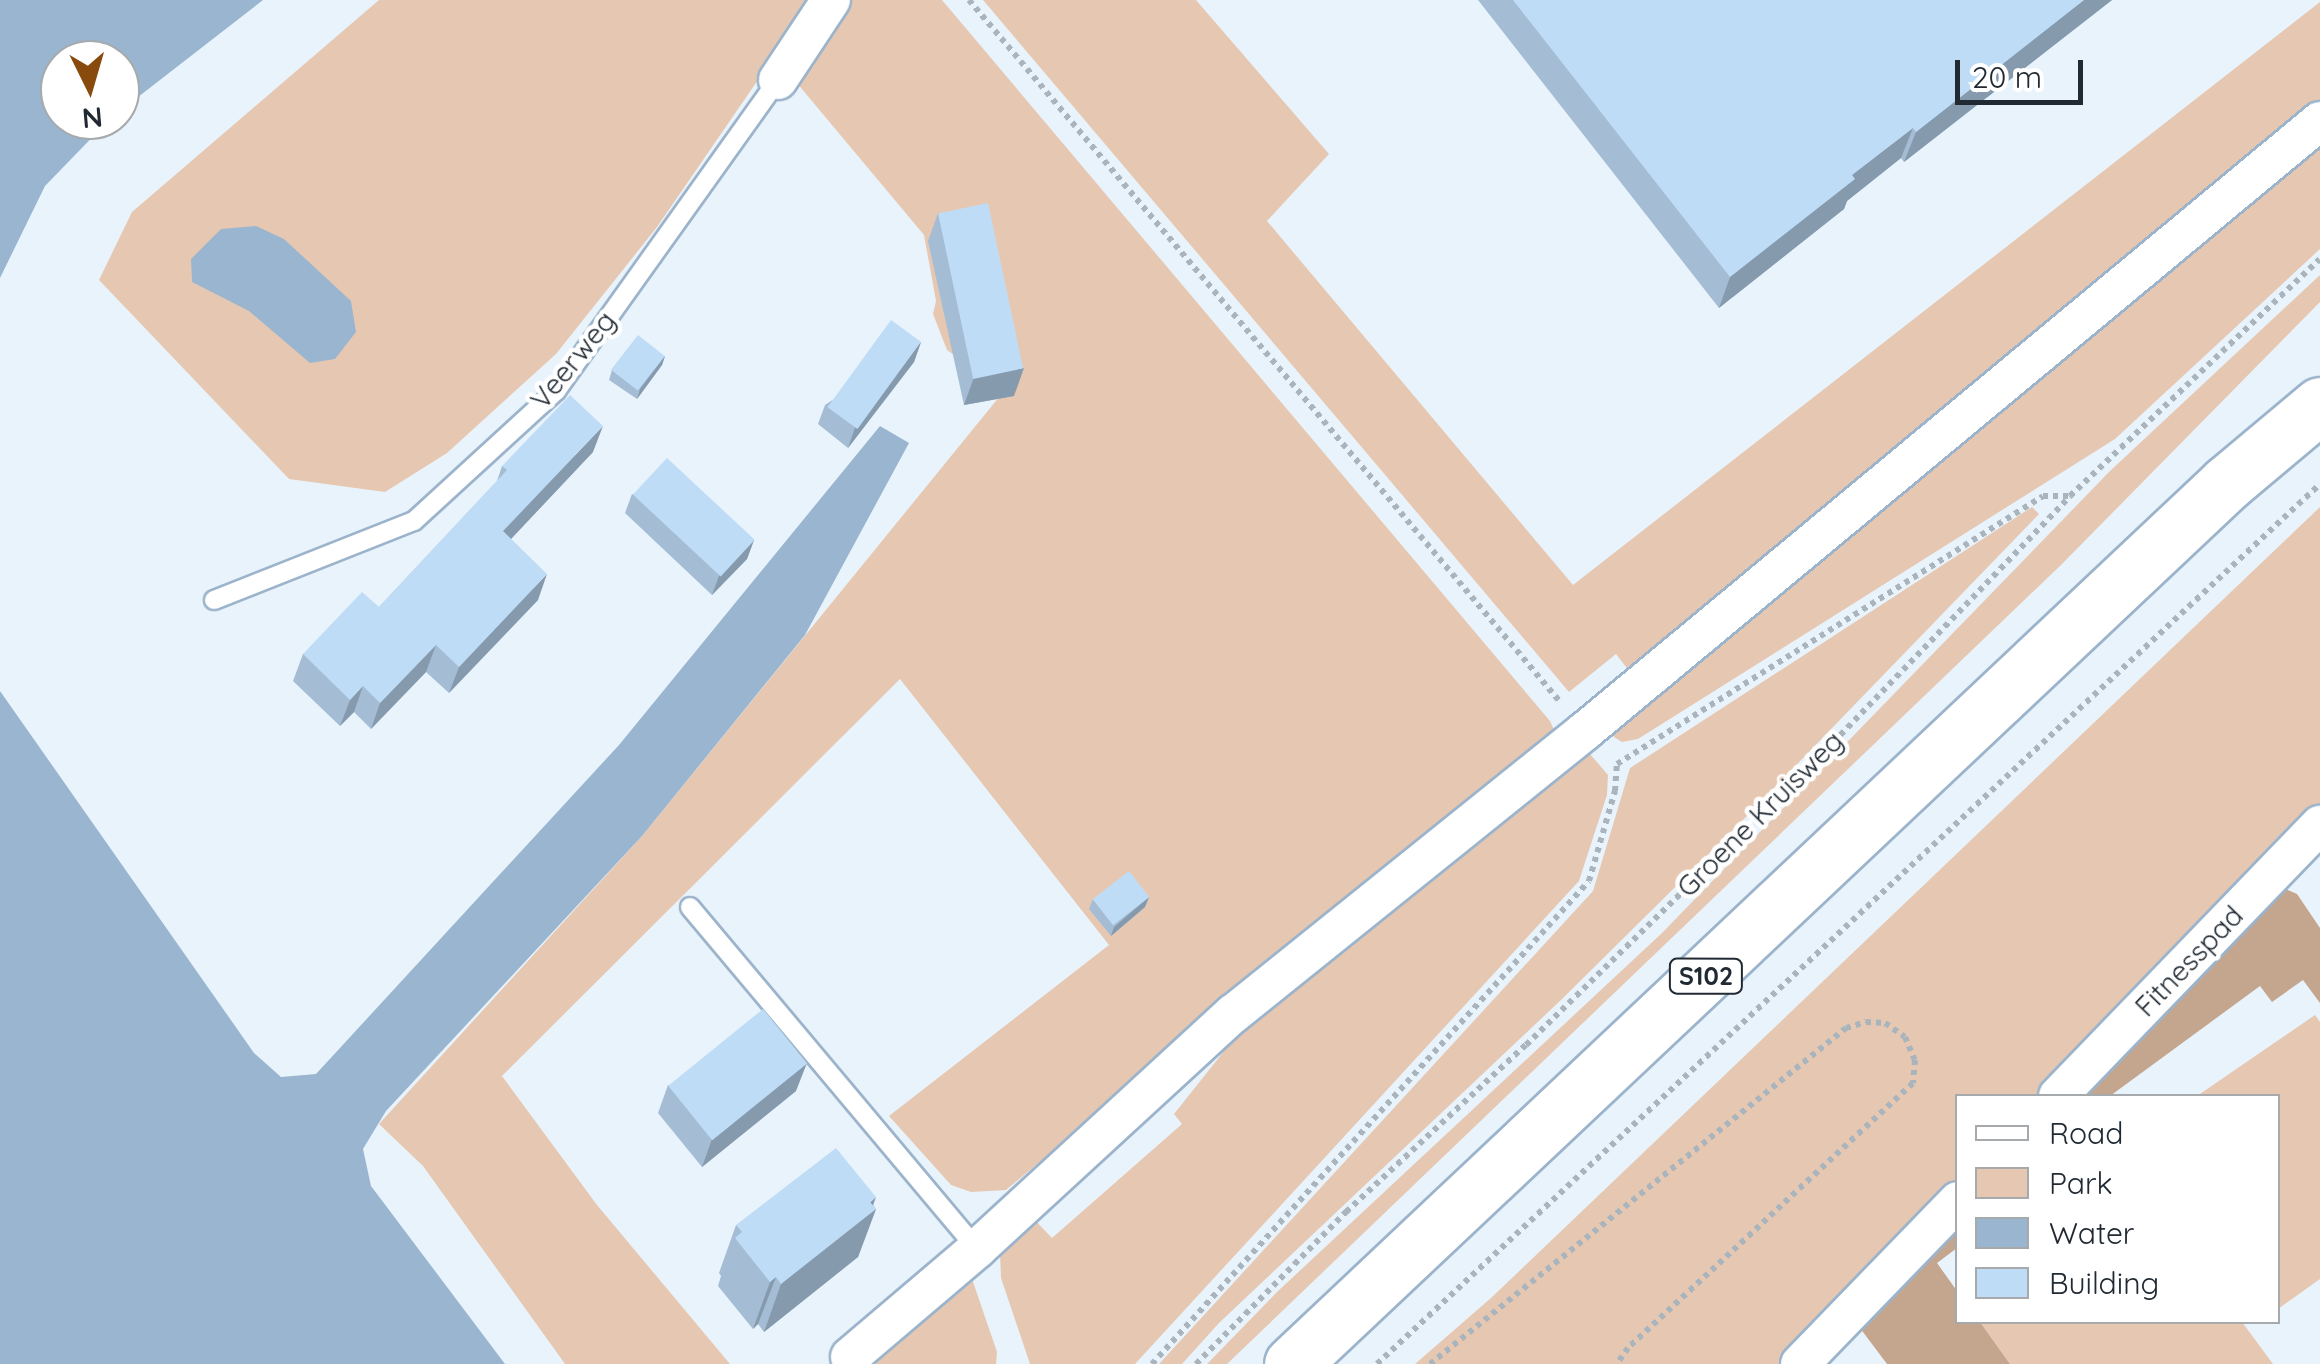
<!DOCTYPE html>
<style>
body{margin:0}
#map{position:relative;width:2320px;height:1364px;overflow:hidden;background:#e9f3fc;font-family:Quicksand,sans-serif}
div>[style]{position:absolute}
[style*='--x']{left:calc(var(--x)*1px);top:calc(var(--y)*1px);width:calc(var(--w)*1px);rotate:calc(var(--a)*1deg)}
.green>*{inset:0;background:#e6c8b2}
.forest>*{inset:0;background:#c4a58e}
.water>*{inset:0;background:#99b5cf}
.path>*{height:6px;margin-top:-3px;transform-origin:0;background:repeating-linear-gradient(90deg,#aab4bd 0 5px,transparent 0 10px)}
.roads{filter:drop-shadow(2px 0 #9cb4cb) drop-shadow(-2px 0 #9cb4cb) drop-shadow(0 2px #9cb4cb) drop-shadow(0 -2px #9cb4cb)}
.service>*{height:18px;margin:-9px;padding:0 9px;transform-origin:9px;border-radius:9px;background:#fff}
.minor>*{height:38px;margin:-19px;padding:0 19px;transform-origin:19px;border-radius:19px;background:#fff}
.primary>*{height:55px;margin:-27.5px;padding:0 27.5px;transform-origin:27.5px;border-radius:27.5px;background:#fff}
.wall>*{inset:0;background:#a4bdd4}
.shaded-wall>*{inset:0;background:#869aad}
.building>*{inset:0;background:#bfdcf7;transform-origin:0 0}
span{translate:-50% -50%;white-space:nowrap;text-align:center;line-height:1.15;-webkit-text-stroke:9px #fff;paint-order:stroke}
.shield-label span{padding:2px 8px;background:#fff;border:2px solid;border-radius:8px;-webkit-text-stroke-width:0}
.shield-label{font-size:25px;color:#212a33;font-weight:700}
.street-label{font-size:28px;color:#212a33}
.legend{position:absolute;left:1955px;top:1094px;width:325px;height:230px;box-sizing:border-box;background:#fff;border:2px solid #a6aaad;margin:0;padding:12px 18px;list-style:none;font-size:30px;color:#212a33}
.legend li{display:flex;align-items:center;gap:20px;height:50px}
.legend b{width:50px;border:2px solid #a6aaad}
.north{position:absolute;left:40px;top:40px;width:100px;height:100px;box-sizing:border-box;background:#fff;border:2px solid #a6aaad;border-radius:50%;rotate:175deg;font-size:28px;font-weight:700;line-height:40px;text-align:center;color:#212a33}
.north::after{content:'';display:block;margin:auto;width:35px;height:45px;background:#894a0e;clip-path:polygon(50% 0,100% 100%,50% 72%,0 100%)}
.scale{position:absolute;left:1955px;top:60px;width:128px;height:45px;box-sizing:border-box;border:5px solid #212a33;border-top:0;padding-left:12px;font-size:30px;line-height:35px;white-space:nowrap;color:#212a33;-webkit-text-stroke:8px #fff;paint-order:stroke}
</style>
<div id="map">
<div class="green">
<div style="clip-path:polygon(379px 0,813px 0,657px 227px,556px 354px,447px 453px,385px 492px,289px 479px,99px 280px,132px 212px)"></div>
<div style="clip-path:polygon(846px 0,942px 0,1550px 721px,1555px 732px,1006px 1190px,971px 1192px,951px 1185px,889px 1116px,1109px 945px,900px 679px,502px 1076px,597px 1205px,730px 1364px,565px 1364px,423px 1166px,379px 1124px,642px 836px,1004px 391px,947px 350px,933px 314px,936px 301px,924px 235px,791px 76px)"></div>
<div style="clip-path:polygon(983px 0,1196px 0,1329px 154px,1267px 221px,1573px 585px,2320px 2px,2320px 100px,1633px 676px,1616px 654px,1569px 692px)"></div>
<div style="clip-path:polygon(2320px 130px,2320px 249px,2115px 439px,1638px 739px,1622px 742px,1614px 737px,1614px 726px)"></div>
<div style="clip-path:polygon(2320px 275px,2320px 302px,2061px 565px,1227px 1364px,1207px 1364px,1277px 1292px,1662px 933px,2110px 471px)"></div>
<div style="clip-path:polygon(2032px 507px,2039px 514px,1746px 817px,1561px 1000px,1219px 1323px,1182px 1364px,1159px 1364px,1593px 891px,1630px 768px)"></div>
<div style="clip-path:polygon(2320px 507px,2320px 808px,2044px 1096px,1958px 1096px,1957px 1187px,1788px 1364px,1415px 1364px,1491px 1298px)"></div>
<div style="clip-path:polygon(1579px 753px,1590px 754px,1608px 775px,1607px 795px,1579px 881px,1135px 1364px,1030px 1364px,1001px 1278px,1000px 1254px,1010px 1234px,1030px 1215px,1052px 1238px,1182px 1124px,1174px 1114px,1244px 1026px)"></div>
<div style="clip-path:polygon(2315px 1015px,2320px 1022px,2320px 1279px,2278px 1309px,2278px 1096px,2197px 1096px)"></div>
<div style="clip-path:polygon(970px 1273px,997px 1352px,996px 1364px,872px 1364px)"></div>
<div style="clip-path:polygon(1980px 1322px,2242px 1322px,2273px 1364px,2010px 1364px)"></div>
</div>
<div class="forest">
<div style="clip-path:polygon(2283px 888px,2297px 894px,2320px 928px,2320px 1003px,2303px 980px,2272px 1002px,2260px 986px,2110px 1096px,2075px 1096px)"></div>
<div style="clip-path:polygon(1957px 1219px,1957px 1248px,1937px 1263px,1957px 1291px,1958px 1322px,1980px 1322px,2010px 1364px,1887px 1364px,1857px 1324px)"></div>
</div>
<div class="water">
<div style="clip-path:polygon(0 0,263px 0,120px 111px,120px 60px,60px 60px,60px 120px,109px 120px,45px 186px,0 278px)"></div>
<div style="clip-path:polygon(256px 226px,284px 239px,351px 301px,356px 332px,335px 359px,310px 363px,249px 311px,192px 282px,191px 259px,221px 229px)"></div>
<div style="clip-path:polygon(880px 426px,909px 443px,805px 635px,642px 836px,386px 1111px,363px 1149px,371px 1186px,505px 1364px,0 1364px,0 691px,254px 1053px,281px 1077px,316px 1074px,619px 745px)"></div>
</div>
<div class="path">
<div style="--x:969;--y:0;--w:919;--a:49.9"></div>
<div style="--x:1617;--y:764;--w:503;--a:-32.17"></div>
<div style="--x:2043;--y:496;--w:25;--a:0"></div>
<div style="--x:1152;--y:1364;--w:651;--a:-47.86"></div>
<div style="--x:1589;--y:881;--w:94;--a:-73.9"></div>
<div style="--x:1615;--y:791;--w:27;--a:-86"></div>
<div style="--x:1196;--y:1364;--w:214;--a:-45.4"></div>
<div style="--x:1346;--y:1212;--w:246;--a:-42.9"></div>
<div style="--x:1526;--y:1045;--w:382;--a:-44.4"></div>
<div style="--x:1799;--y:778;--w:391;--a:-46.1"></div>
<div style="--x:2070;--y:496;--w:344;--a:-43.5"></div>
<div style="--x:1377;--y:1364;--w:1290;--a:-43.02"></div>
<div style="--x:1430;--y:1364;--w:535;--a:-38.93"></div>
<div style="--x:1846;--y:1028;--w:21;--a:-17"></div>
<div style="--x:1866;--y:1022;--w:19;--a:3"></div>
<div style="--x:1885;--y:1023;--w:24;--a:35"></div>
<div style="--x:1905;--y:1037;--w:25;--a:67"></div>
<div style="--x:1915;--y:1060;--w:23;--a:95"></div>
<div style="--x:1913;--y:1083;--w:389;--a:137.1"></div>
<div style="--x:1628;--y:1348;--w:19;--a:125"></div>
</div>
<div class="roads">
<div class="service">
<div style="--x:214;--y:600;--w:215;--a:-21.6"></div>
<div style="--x:414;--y:521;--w:193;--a:-42.5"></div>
<div style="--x:556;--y:391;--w:382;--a:-54.5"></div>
<div style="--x:690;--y:907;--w:446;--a:50"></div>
</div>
<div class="minor">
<div style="--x:778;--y:80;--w:96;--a:-56.5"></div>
<div style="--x:2058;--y:1096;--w:377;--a:-46"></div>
<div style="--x:850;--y:1357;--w:167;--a:-40.4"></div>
<div style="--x:977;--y:1249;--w:348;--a:-42.6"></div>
<div style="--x:1233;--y:1014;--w:452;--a:-38.8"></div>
<div style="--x:1585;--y:731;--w:955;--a:-39.69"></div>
<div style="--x:1800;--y:1364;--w:227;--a:-45.9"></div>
</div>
<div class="primary">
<div style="--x:1292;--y:1364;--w:1285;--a:-43.3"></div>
<div style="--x:2227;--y:483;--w:121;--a:-40"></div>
</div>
</div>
<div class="wall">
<div style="clip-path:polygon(1478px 0,2112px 0,1904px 162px,1901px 158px,1847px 201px,1844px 209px,1719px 308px)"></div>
<div style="clip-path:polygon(938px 213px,1014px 396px,964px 405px,928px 241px)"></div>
<div style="clip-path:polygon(921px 342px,914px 362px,848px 448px,818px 424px,825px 405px)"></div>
<div style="clip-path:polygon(665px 356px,662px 365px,637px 399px,609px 380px,612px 370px)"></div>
<div style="clip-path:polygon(593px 452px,511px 539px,538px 600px,449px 693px,426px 672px,371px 729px,354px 712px,340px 726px,293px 681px,303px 654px,379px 607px,497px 481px,502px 466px)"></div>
<div style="clip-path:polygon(632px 494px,754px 540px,747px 559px,712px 595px,625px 513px)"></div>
<div style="clip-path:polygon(1149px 897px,1145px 907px,1111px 936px,1089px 909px,1093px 899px)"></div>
<div style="clip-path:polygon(668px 1085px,796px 1091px,702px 1167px,658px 1113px)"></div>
<div style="clip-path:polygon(873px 1205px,876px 1209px,858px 1257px,764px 1332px,758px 1324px,753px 1329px,718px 1286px,721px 1276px,719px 1273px,736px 1225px)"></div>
</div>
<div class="shaded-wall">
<div style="clip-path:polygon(2084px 0,2112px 0,1904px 162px,1916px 132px)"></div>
<div style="clip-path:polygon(1913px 128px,1901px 158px,1847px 201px,1844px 209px,1719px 308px,1730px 277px,1852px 175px)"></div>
<div style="clip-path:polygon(921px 342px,914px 362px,848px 448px,855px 428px)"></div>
<div style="clip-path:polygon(665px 356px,662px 365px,637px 399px,640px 389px)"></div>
<div style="clip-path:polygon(1024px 368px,1014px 396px,964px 405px,974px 377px)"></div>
<div style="clip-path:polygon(603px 426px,593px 452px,493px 558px,503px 531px)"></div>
<div style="clip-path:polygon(754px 540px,747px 559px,712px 595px,719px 576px)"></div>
<div style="clip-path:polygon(547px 574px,538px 600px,449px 693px,459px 667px)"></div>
<div style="clip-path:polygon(436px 645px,426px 672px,371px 729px,380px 703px)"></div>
<div style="clip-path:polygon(363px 686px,354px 712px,340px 726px,350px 700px)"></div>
<div style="clip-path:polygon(1149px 897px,1145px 907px,1111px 936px,1114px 927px)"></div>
<div style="clip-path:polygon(807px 1063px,796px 1091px,702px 1167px,712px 1139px)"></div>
<div style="clip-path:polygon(876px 1197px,870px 1214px,876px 1209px,858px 1257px,764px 1332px,781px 1284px)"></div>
<div style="clip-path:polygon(776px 1277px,758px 1324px,753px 1329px,770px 1282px)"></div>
</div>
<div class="building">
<div style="clip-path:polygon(1513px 0,2084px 0,1916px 132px,1913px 128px,1852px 175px,1855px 179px,1730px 277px)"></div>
<div style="left:988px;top:203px;width:169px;height:51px;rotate:78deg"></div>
<div style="left:891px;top:320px;width:37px;height:108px;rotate:36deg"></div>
<div style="left:638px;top:335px;width:34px;height:44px;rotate:38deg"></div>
<div style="clip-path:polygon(570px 395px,603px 426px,503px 531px,547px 574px,459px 667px,436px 645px,380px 703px,363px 686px,350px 700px,303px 654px,362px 592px,379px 607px,507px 470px,502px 466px)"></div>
<div style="left:667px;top:458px;width:120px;height:50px;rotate:43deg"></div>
<div style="left:1129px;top:871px;width:33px;height:46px;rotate:52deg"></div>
<div style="left:763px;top:1009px;width:70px;height:122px;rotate:51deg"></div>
<div style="clip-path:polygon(836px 1148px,876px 1197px,870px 1202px,876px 1209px,781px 1284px,776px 1277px,770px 1282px,735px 1238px,742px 1232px,736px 1225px)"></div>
</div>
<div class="shield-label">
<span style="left:1706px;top:976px">S102</span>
</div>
<div class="street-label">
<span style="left:573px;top:360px;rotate:-51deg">Veerweg</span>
<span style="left:1760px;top:814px;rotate:-45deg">Groene Kruisweg</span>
<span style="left:2189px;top:961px;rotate:-46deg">Fitnesspad</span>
</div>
<ul class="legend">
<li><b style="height:12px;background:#fff"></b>Road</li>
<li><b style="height:28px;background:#e6c8b2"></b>Park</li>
<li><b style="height:28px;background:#99b5cf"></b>Water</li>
<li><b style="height:28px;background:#bfdcf7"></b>Building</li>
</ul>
<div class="north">N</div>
<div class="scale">20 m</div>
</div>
